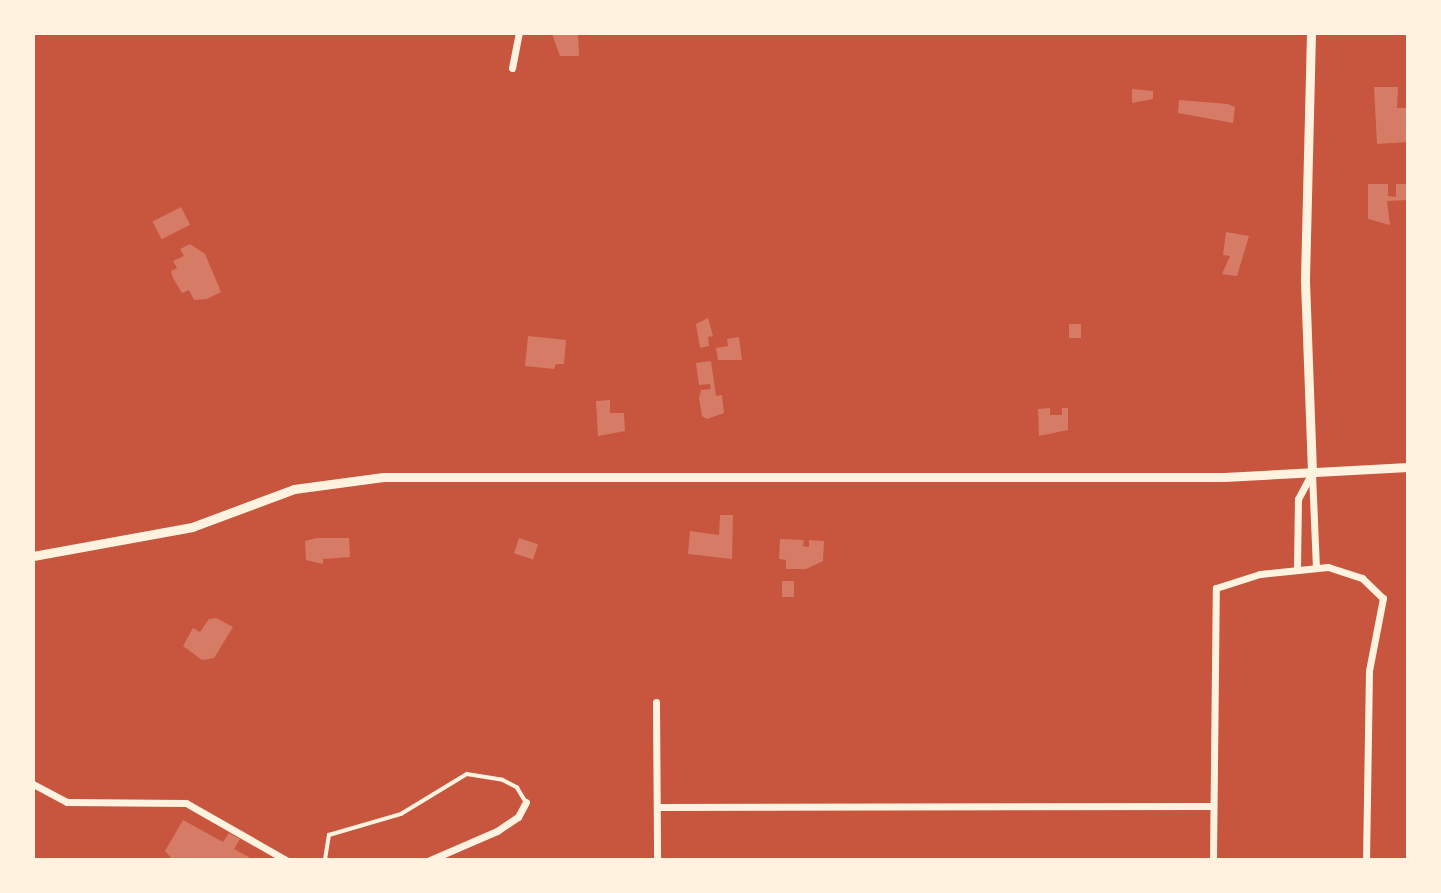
<!DOCTYPE html>
<style>
body{margin:0}
#map{position:relative;width:1441px;height:893px;overflow:hidden;background:#c8553d;font-family:"PT Sans Narrow",sans-serif}
div>[style]{position:absolute}
[style*='--x']{left:calc(var(--x)*1px);top:calc(var(--y)*1px);width:calc(var(--w)*1px);rotate:calc(var(--a)*1deg)}
.building>*{inset:0;background:#d67c66;transform-origin:0 0}
.service>*{height:3.5px;margin:-1.75px;padding:0 1.75px;transform-origin:1.75px;border-radius:1.75px;background:#fff3e0}
.minor>*{height:7px;margin:-3.5px;padding:0 3.5px;transform-origin:3.5px;border-radius:3.5px;background:#fff3e0}
.tertiary>*{height:9px;margin:-4.5px;padding:0 4.5px;transform-origin:4.5px;border-radius:4.5px;background:#fff3e0}
span{translate:-50% -50%;white-space:nowrap;text-align:center;line-height:1.15;-webkit-text-stroke:5px #fff3e0;paint-order:stroke}
.frame{position:absolute;inset:0;border:35px solid #fff3e0;pointer-events:none}
</style>
<div id="map">
<div class="building">
<div style="clip-path:polygon(578px 33px,579px 56px,560px 56px,552px 34px)"></div>
<div style="clip-path:polygon(1374px 87px,1398px 87px,1397px 108px,1408px 108px,1408px 142px,1377px 144px)"></div>
<div style="clip-path:polygon(1132px 89px,1153px 91px,1153px 99px,1132px 103px)"></div>
<div style="clip-path:polygon(1179px 100px,1228px 104px,1235px 107px,1233px 123px,1178px 113px)"></div>
<div style="clip-path:polygon(1368px 184px,1388px 184px,1388px 196px,1396px 197px,1396px 184px,1408px 184px,1408px 200px,1387px 201px,1390px 225px,1368px 219px)"></div>
<div style="left:181px;top:207px;width:20px;height:32px;rotate:63deg"></div>
<div style="clip-path:polygon(1226px 232px,1249px 236px,1237px 276px,1222px 274px,1230px 256px,1223px 255px)"></div>
<div style="clip-path:polygon(190px 244px,205px 254px,221px 292px,207px 299px,194px 300px,189px 290px,182px 293px,173px 278px,171px 271px,177px 268px,173px 261px,184px 256px,180px 249px)"></div>
<div style="clip-path:polygon(708px 318px,713px 336px,708px 337px,709px 346px,700px 348px,696px 324px)"></div>
<div style="left:1069px;top:324px;width:12px;height:14px"></div>
<div style="clip-path:polygon(528px 336px,566px 340px,564px 364px,556px 364px,554px 369px,525px 366px)"></div>
<div style="clip-path:polygon(739px 337px,742px 360px,718px 360px,716px 348px,728px 346px,727px 339px)"></div>
<div style="clip-path:polygon(711px 361px,716px 396px,722px 395px,724px 413px,707px 419px,702px 416px,699px 398px,701px 390px,711px 389px,710px 384px,699px 385px,696px 363px)"></div>
<div style="clip-path:polygon(610px 400px,610px 413px,624px 413px,625px 431px,598px 436px,596px 401px)"></div>
<div style="clip-path:polygon(1050px 408px,1050px 415px,1062px 415px,1062px 408px,1068px 408px,1068px 430px,1039px 436px,1038px 409px)"></div>
<div style="clip-path:polygon(720px 515px,733px 515px,732px 559px,688px 554px,690px 531px,719px 535px)"></div>
<div style="clip-path:polygon(317px 538px,349px 538px,350px 557px,323px 559px,323px 564px,306px 560px,305px 541px)"></div>
<div style="left:519px;top:538px;width:20px;height:16px;rotate:18deg"></div>
<div style="clip-path:polygon(780px 539px,804px 540px,803px 546px,809px 547px,809px 540px,824px 541px,823px 561px,806px 569px,786px 569px,786px 560px,779px 559px)"></div>
<div style="left:782px;top:581px;width:12px;height:16px"></div>
<div style="clip-path:polygon(216px 618px,233px 627px,214px 658px,202px 660px,183px 646px,193px 628px,200px 632px,209px 619px)"></div>
<div style="clip-path:polygon(183px 820px,223px 842px,229px 833px,240px 839px,234px 849px,254px 860px,173px 860px,165px 851px)"></div>
</div>
<div class="service">
<div style="--x:325;--y:860;--w:25;--a:-81"></div>
<div style="--x:329;--y:835;--w:75;--a:-16.3"></div>
<div style="--x:401;--y:814;--w:77;--a:-31.2"></div>
<div style="--x:467;--y:774;--w:36;--a:9"></div>
<div style="--x:503;--y:780;--w:16;--a:27"></div>
<div style="--x:517;--y:787;--w:17;--a:59"></div>
</div>
<div class="minor">
<div style="--x:512;--y:68;--w:36;--a:-79"></div>
<div style="--x:1312;--y:473;--w:95;--a:87.6"></div>
<div style="--x:1297;--y:569;--w:70;--a:-89.2"></div>
<div style="--x:1298;--y:499;--w:30;--a:-62"></div>
<div style="--x:656;--y:702;--w:158;--a:89.6"></div>
<div style="--x:33;--y:784;--w:38;--a:28"></div>
<div style="--x:67;--y:802;--w:119;--a:0.5"></div>
<div style="--x:186;--y:803;--w:115;--a:29.7"></div>
<div style="--x:657;--y:807;--w:556;--a:-0.1"></div>
<div style="--x:430;--y:860;--w:73;--a:-23.4"></div>
<div style="--x:497;--y:831;--w:25;--a:-34"></div>
<div style="--x:518;--y:817;--w:17;--a:-62"></div>
<div style="--x:1213;--y:860;--w:272;--a:-89.4"></div>
<div style="--x:1216;--y:588;--w:46;--a:-17.7"></div>
<div style="--x:1260;--y:574;--w:68;--a:-5.9"></div>
<div style="--x:1328;--y:567;--w:36;--a:18"></div>
<div style="--x:1362;--y:578;--w:29;--a:44"></div>
<div style="--x:1383;--y:598;--w:74;--a:100.9"></div>
<div style="--x:1369;--y:671;--w:189;--a:90.9"></div>
</div>
<div class="tertiary">
<div style="--x:1311;--y:33;--w:248;--a:91.4"></div>
<div style="--x:1305;--y:281;--w:192;--a:87.9"></div>
<div style="--x:33;--y:556;--w:162;--a:-10.3"></div>
<div style="--x:192;--y:527;--w:109;--a:-20.4"></div>
<div style="--x:294;--y:489;--w:90;--a:-7.7"></div>
<div style="--x:383;--y:477;--w:841;--a:0"></div>
<div style="--x:1224;--y:477;--w:184;--a:-3.1"></div>
</div>
<div class="frame"></div>
</div>
